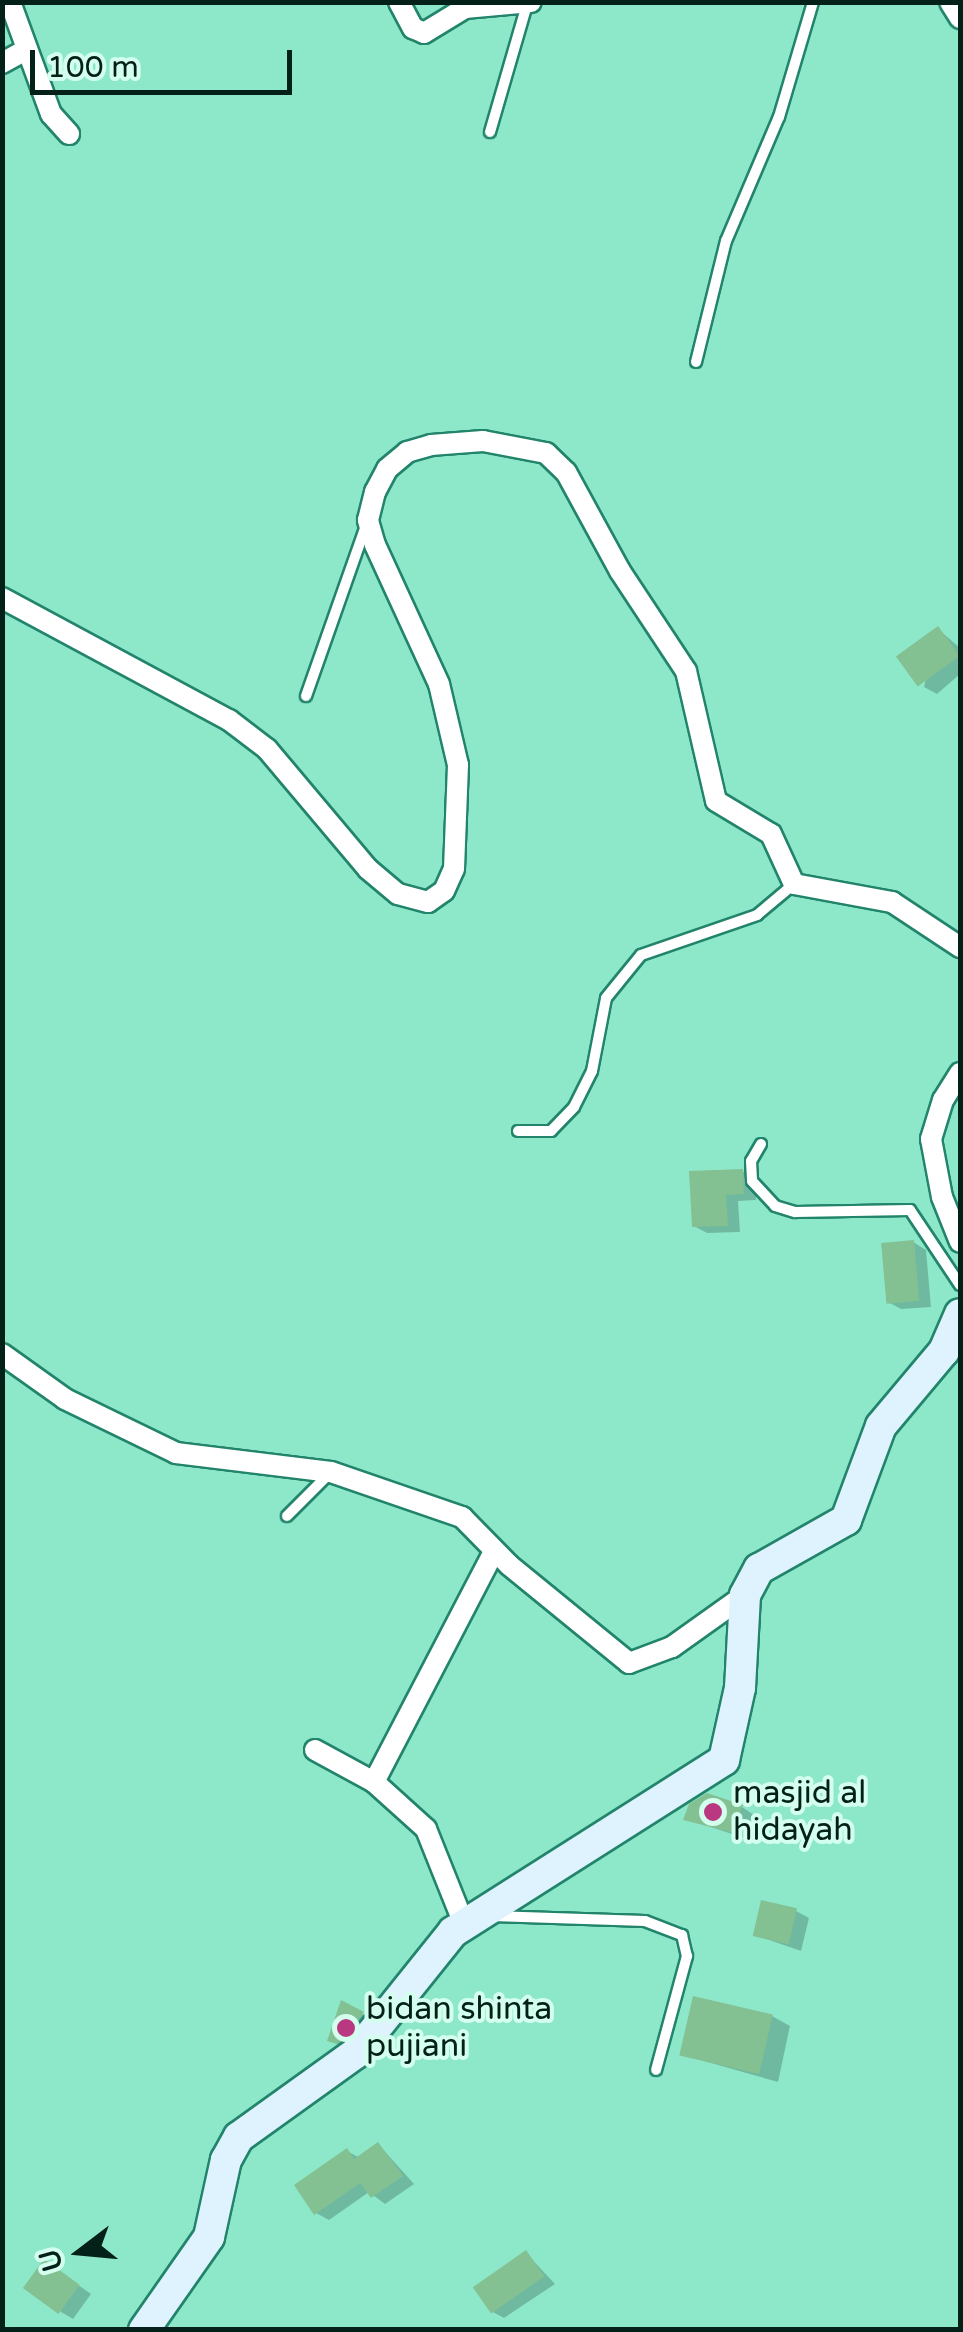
<!DOCTYPE html>
<style>
body{margin:0}
#map{position:relative;width:963px;height:2332px;overflow:hidden;background:#8de8ca;font-family:"Varela Round",sans-serif}
div>[style]{position:absolute}
[style*='--x']{left:calc(var(--x)*1px);top:calc(var(--y)*1px);width:calc(var(--w)*1px);rotate:calc(var(--a)*1deg)}
.shadow>*{inset:0;background:#0003}
.building>*{inset:0;background:#83c092;transform-origin:0 0}
.roads{filter:drop-shadow(2px 0 #22846b) drop-shadow(-2px 0 #22846b) drop-shadow(0 2px #22846b) drop-shadow(0 -2px #22846b)}
.lane>*{height:10px;margin:-5px;padding:0 5px;transform-origin:5px;border-radius:5px;background:#fff}
.street>*{height:20px;margin:-10px;padding:0 10px;transform-origin:10px;border-radius:10px;background:#fff}
.secondary>*{height:30px;margin:-15px;padding:0 15px;transform-origin:15px;border-radius:15px;background:#def3fd}
.dots>*{width:28px;height:28px;translate:-50% -50%;box-sizing:border-box;border:5px solid #d4ffef;border-radius:50%}
span{translate:-50% -50%;white-space:nowrap;text-align:center;line-height:1.15;-webkit-text-stroke:8px #d4ffef;paint-order:stroke}
.poi-label{font-size:32px;color:#042119}
.left{translate:0 -50%;text-align:left}
.frame{position:absolute;inset:0;border:5px solid #042119;pointer-events:none}
.north{position:absolute;left:30px;top:2202px;width:100px;height:100px;-webkit-text-stroke:8px #d4ffef;paint-order:stroke;rotate:254deg;font-size:28px;font-weight:700;line-height:40px;text-align:center;color:#042119}
.north::after{content:'';display:block;margin:auto;width:35px;height:45px;background:#042119;clip-path:polygon(50% 0,100% 100%,50% 72%,0 100%)}
.scale{position:absolute;left:30px;top:50px;width:262px;height:45px;box-sizing:border-box;border:5px solid #042119;border-top:0;padding-left:12px;font-size:30px;line-height:35px;white-space:nowrap;color:#042119;-webkit-text-stroke:8px #d4ffef;paint-order:stroke}
</style>
<div id="map">
<div class="shadow">
<div style="clip-path:polygon(938px 629px,960px 648px,960px 674px,937px 694px,924px 687px)"></div>
<div style="clip-path:polygon(742px 1171px,755px 1179px,756px 1200px,738px 1201px,740px 1232px,707px 1233px,694px 1226px)"></div>
<div style="clip-path:polygon(913px 1242px,926px 1250px,931px 1307px,901px 1309px,888px 1302px)"></div>
<div style="clip-path:polygon(742px 1807px,754px 1815px,744px 1838px,687px 1819px)"></div>
<div style="clip-path:polygon(796px 1911px,809px 1918px,801px 1951px,755px 1935px)"></div>
<div style="clip-path:polygon(343px 2003px,371px 2019px,352px 2043px,337px 2044px,330px 2040px)"></div>
<div style="clip-path:polygon(772px 2016px,790px 2026px,778px 2082px,683px 2055px)"></div>
<div style="clip-path:polygon(379px 2145px,414px 2184px,385px 2204px,369px 2192px,329px 2220px,316px 2213px,347px 2151px,360px 2158px)"></div>
<div style="clip-path:polygon(526px 2253px,555px 2284px,504px 2318px,491px 2311px)"></div>
<div style="clip-path:polygon(57px 2270px,91px 2294px,73px 2319px,61px 2312px)"></div>
</div>
<div class="building">
<div style="left:938px;top:626px;width:37px;height:52px;rotate:54deg"></div>
<div style="clip-path:polygon(743px 1169px,744px 1194px,726px 1195px,728px 1226px,692px 1227px,689px 1171px)"></div>
<div style="left:914px;top:1240px;width:61px;height:33px;rotate:85deg"></div>
<div style="clip-path:polygon(707px 1793px,743px 1805px,731px 1832px,683px 1820px,689px 1804px)"></div>
<div style="left:761px;top:1900px;width:37px;height:37px;rotate:13deg"></div>
<div style="left:693px;top:1996px;width:82px;height:61px;rotate:13deg"></div>
<div style="clip-path:polygon(341px 2000px,364px 2012px,337px 2044px,327px 2041px)"></div>
<div style="clip-path:polygon(378px 2142px,403px 2176px,371px 2198px,360px 2183px,314px 2215px,294px 2185px,347px 2148px,354px 2159px)"></div>
<div style="left:526px;top:2250px;width:32px;height:65px;rotate:55deg"></div>
<div style="left:44px;top:2259px;width:44px;height:36px;rotate:36deg"></div>
</div>
<div class="roads">
<div class="lane">
<div style="--x:490;--y:132;--w:132;--a:-73.8"></div>
<div style="--x:696;--y:362;--w:125;--a:-76.1"></div>
<div style="--x:726;--y:241;--w:135;--a:-66.9"></div>
<div style="--x:779;--y:117;--w:120;--a:-73.5"></div>
<div style="--x:306;--y:696;--w:180;--a:-70.6"></div>
<div style="--x:518;--y:1131;--w:33;--a:0"></div>
<div style="--x:551;--y:1131;--w:33;--a:-46"></div>
<div style="--x:574;--y:1107;--w:40;--a:-63.4"></div>
<div style="--x:592;--y:1071;--w:74;--a:-79.1"></div>
<div style="--x:606;--y:998;--w:55;--a:-50.9"></div>
<div style="--x:641;--y:955;--w:123;--a:-19"></div>
<div style="--x:757;--y:915;--w:48;--a:-40"></div>
<div style="--x:761;--y:1144;--w:20;--a:120"></div>
<div style="--x:751;--y:1161;--w:20;--a:87"></div>
<div style="--x:752;--y:1181;--w:34;--a:47"></div>
<div style="--x:775;--y:1206;--w:21;--a:17"></div>
<div style="--x:795;--y:1212;--w:115;--a:-1"></div>
<div style="--x:910;--y:1210;--w:90;--a:56.3"></div>
<div style="--x:287;--y:1516;--w:59;--a:-45"></div>
<div style="--x:492;--y:1916;--w:153;--a:1.9"></div>
<div style="--x:645;--y:1921;--w:40;--a:21"></div>
<div style="--x:682;--y:1935;--w:22;--a:77"></div>
<div style="--x:687;--y:1956;--w:118;--a:105.2"></div>
</div>
<div class="street">
<div style="--x:10;--y:2;--w:119;--a:69.9"></div>
<div style="--x:51;--y:114;--w:27;--a:48"></div>
<div style="--x:399;--y:2;--w:30;--a:62"></div>
<div style="--x:413;--y:28;--w:12;--a:24"></div>
<div style="--x:424;--y:33;--w:48;--a:-31.4"></div>
<div style="--x:465;--y:8;--w:66;--a:-5.2"></div>
<div style="--x:950;--y:2;--w:19;--a:58"></div>
<div style="--x:2;--y:63;--w:25;--a:-29"></div>
<div style="--x:2;--y:598;--w:258;--a:28.3"></div>
<div style="--x:229;--y:720;--w:48;--a:37.3"></div>
<div style="--x:267;--y:749;--w:157;--a:49.9"></div>
<div style="--x:368;--y:869;--w:39;--a:40"></div>
<div style="--x:398;--y:894;--w:31;--a:15"></div>
<div style="--x:428;--y:902;--w:19;--a:-35"></div>
<div style="--x:444;--y:891;--w:24;--a:-66"></div>
<div style="--x:454;--y:869;--w:104;--a:-87.8"></div>
<div style="--x:458;--y:765;--w:83;--a:-103.2"></div>
<div style="--x:439;--y:684;--w:153;--a:-114.7"></div>
<div style="--x:375;--y:545;--w:26;--a:-106"></div>
<div style="--x:368;--y:520;--w:29;--a:-76"></div>
<div style="--x:375;--y:492;--w:26;--a:-62"></div>
<div style="--x:387;--y:469;--w:26;--a:-40"></div>
<div style="--x:407;--y:452;--w:25;--a:-16"></div>
<div style="--x:431;--y:445;--w:52;--a:-4.4"></div>
<div style="--x:483;--y:441;--w:64;--a:10.8"></div>
<div style="--x:546;--y:453;--w:28;--a:44"></div>
<div style="--x:566;--y:472;--w:113;--a:61.4"></div>
<div style="--x:620;--y:571;--w:120;--a:56.6"></div>
<div style="--x:686;--y:671;--w:133;--a:77"></div>
<div style="--x:716;--y:801;--w:64;--a:31"></div>
<div style="--x:771;--y:834;--w:55;--a:65.3"></div>
<div style="--x:794;--y:884;--w:100;--a:10.4"></div>
<div style="--x:892;--y:902;--w:82;--a:33.5"></div>
<div style="--x:960;--y:1073;--w:32;--a:122"></div>
<div style="--x:943;--y:1100;--w:41;--a:107.1"></div>
<div style="--x:931;--y:1139;--w:59;--a:79.3"></div>
<div style="--x:942;--y:1197;--w:48;--a:68.2"></div>
<div style="--x:2;--y:1354;--w:77;--a:35.5"></div>
<div style="--x:65;--y:1399;--w:123;--a:25.9"></div>
<div style="--x:176;--y:1453;--w:156;--a:7"></div>
<div style="--x:331;--y:1472;--w:139;--a:19"></div>
<div style="--x:462;--y:1517;--w:67;--a:45.6"></div>
<div style="--x:509;--y:1565;--w:155;--a:39.2"></div>
<div style="--x:629;--y:1663;--w:46;--a:-20.4"></div>
<div style="--x:672;--y:1647;--w:90;--a:-35.5"></div>
<div style="--x:315;--y:1750;--w:67;--a:28.5"></div>
<div style="--x:374;--y:1782;--w:70;--a:42.1"></div>
<div style="--x:426;--y:1829;--w:102;--a:68.2"></div>
<div style="--x:374;--y:1782;--w:260;--a:-62.5"></div>
</div>
<div class="secondary">
<div style="--x:144;--y:2330;--w:113;--a:-55"></div>
<div style="--x:209;--y:2237;--w:79;--a:-77.6"></div>
<div style="--x:226;--y:2160;--w:26;--a:-61"></div>
<div style="--x:239;--y:2137;--w:144;--a:-35.7"></div>
<div style="--x:356;--y:2053;--w:155;--a:-51.3"></div>
<div style="--x:453;--y:1932;--w:321;--a:-32.4"></div>
<div style="--x:724;--y:1760;--w:74;--a:-77.5"></div>
<div style="--x:740;--y:1688;--w:93;--a:-86.9"></div>
<div style="--x:745;--y:1595;--w:30;--a:-62"></div>
<div style="--x:759;--y:1569;--w:100;--a:-29.4"></div>
<div style="--x:846;--y:1520;--w:100;--a:-69.6"></div>
<div style="--x:881;--y:1426;--w:98;--a:-50"></div>
<div style="--x:944;--y:1351;--w:40;--a:-66.6"></div>
</div>
</div>
<div class="dots">
<div style="left:713px;top:1812px;background:#ba387f"></div>
<div style="left:346px;top:2028px;background:#ba387f"></div>
</div>
<div class="poi-label">
<span class="left" style="left:733px;top:1812px">masjid al<br>hidayah</span>
<span class="left" style="left:366px;top:2028px">bidan shinta<br>pujiani</span>
</div>
<div class="frame"></div>
<div class="north">U</div>
<div class="scale">100 m</div>
</div>
